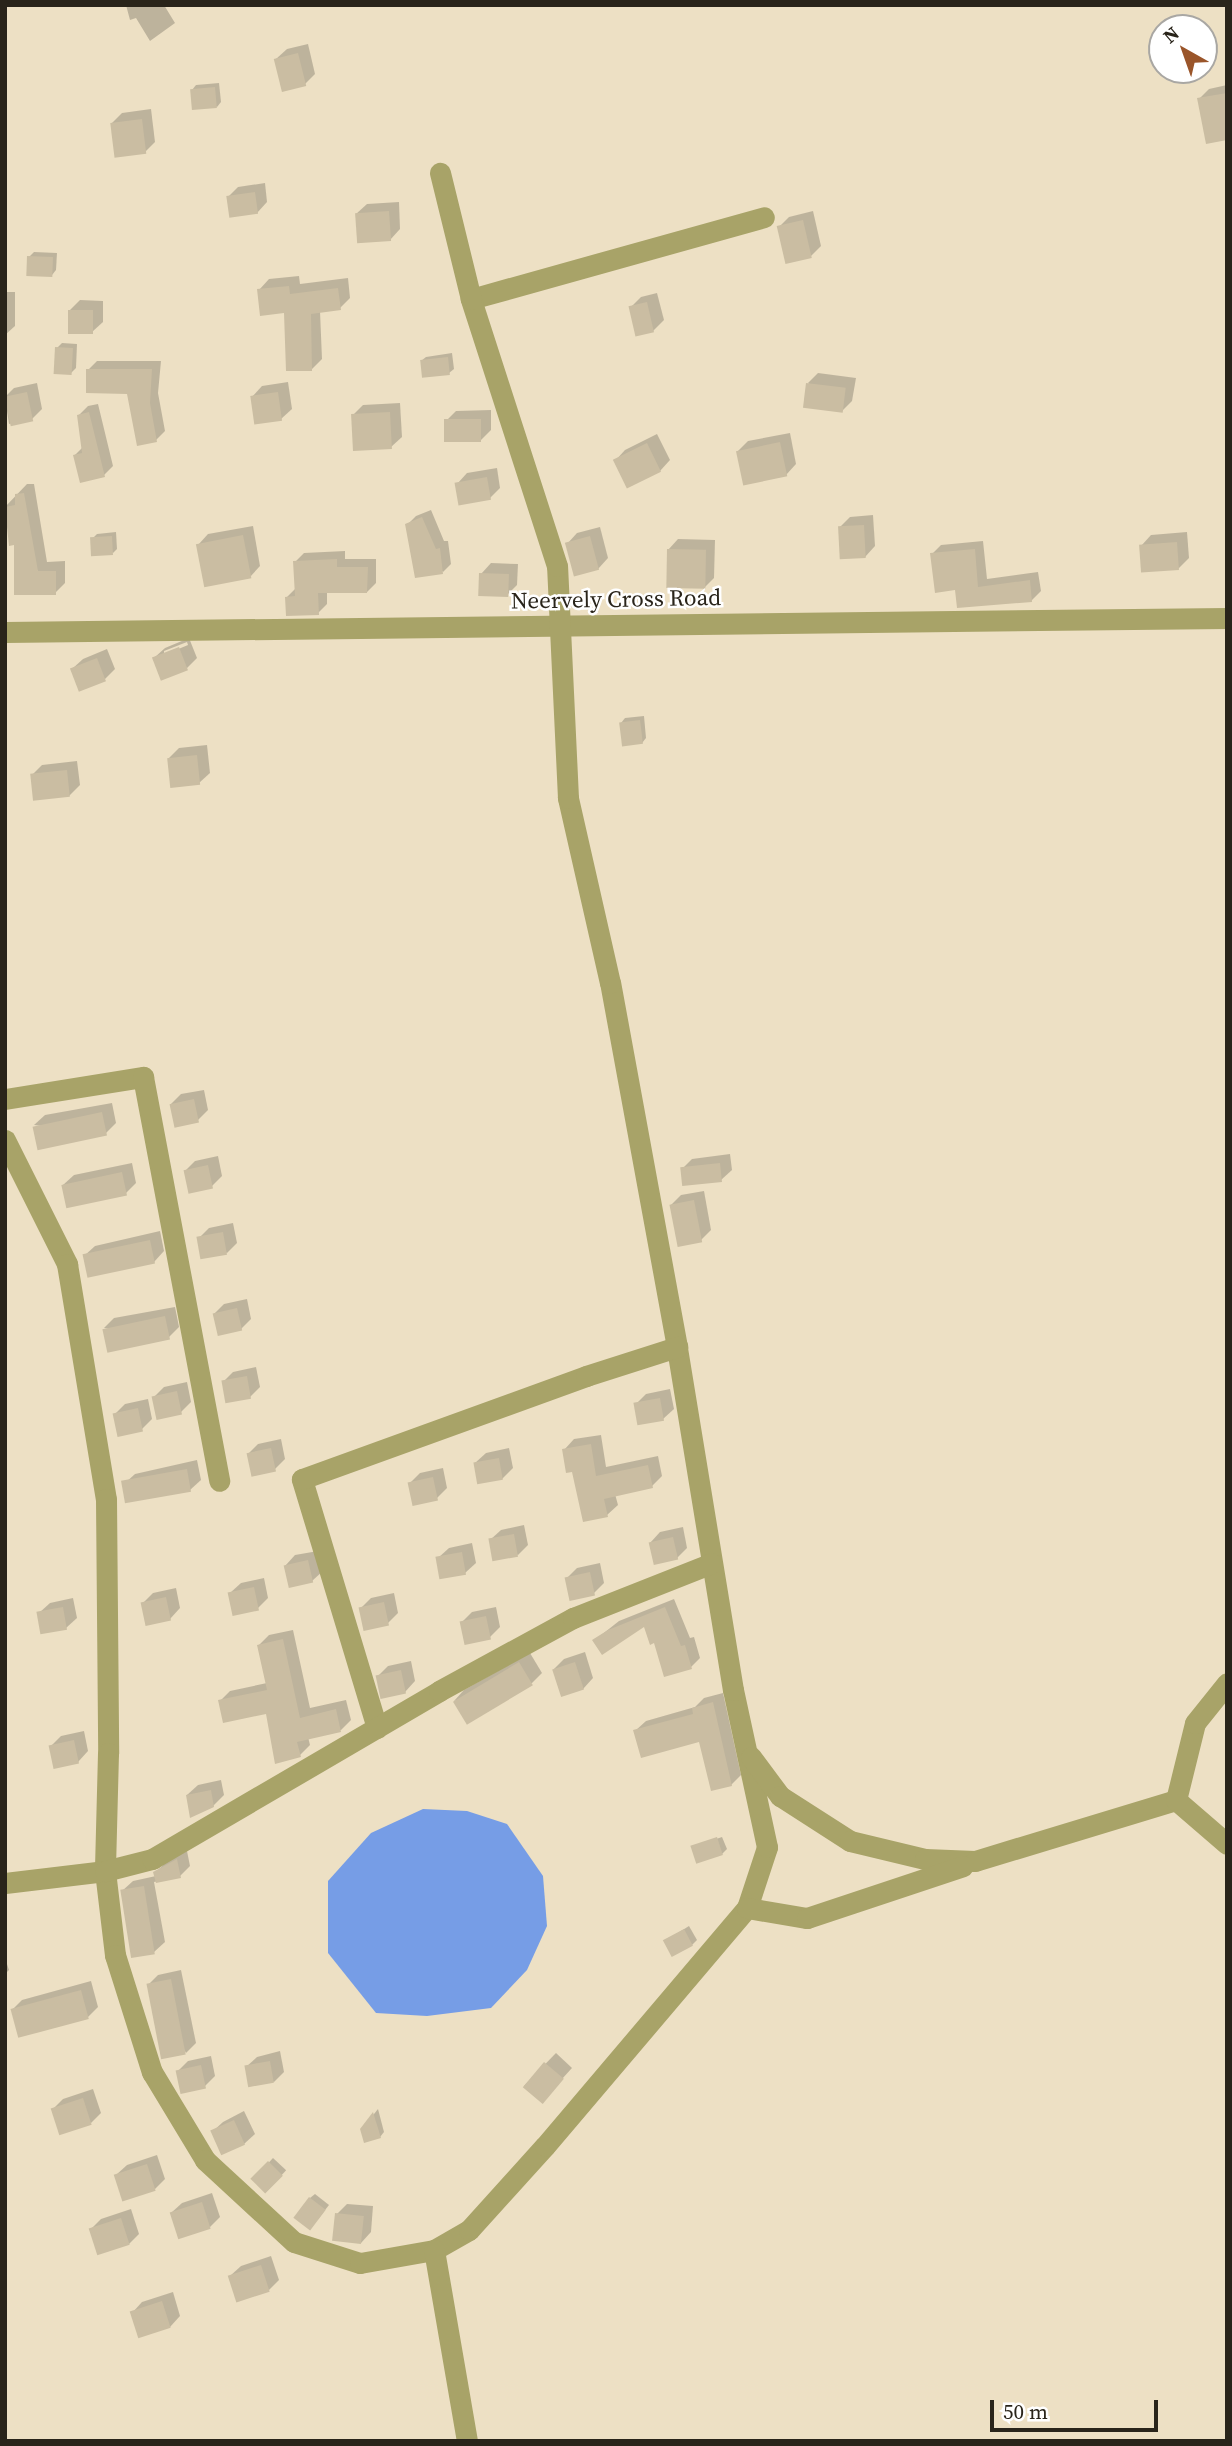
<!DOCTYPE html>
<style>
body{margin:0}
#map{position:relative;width:1232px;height:2446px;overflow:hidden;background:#ede0c4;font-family:"Source Serif 4",serif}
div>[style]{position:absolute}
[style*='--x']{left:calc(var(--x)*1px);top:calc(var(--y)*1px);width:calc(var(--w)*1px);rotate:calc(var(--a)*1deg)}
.water>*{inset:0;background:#769de6}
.shadow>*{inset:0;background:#0003;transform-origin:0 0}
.building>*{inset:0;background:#cabda2;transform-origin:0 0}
.minor>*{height:21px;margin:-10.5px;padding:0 10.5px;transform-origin:10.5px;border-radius:10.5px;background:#a8a368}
span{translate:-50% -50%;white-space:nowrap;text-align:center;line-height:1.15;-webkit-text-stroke:5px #fff;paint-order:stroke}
.street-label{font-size:23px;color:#29241a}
.frame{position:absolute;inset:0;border:7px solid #29241a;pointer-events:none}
.north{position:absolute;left:1148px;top:14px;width:70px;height:70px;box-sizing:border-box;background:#fff;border:2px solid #a9a7a3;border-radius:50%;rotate:320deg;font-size:19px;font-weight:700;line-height:28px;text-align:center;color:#29241a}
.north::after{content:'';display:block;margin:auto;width:24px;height:32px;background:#9a552a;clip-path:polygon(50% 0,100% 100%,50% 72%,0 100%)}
.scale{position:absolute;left:990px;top:2400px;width:168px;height:32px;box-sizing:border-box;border:4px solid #29241a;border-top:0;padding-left:9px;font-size:21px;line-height:24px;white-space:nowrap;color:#29241a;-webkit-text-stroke:5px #fff;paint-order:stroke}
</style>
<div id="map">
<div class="water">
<div style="clip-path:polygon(423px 1809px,467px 1811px,507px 1824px,543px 1876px,547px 1926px,527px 1970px,491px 2008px,427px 2016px,376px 2013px,328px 1953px,328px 1881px,371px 1833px)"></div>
</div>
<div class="shadow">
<div style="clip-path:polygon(126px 5px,164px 5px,175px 23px,150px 41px,136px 18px,130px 20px)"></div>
<div style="clip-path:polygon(308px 44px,315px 74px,305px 84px,276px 59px,287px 49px)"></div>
<div style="clip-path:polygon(219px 83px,221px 102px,217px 107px,192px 90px,196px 85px)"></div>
<div style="clip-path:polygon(1227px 85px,1227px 138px,1199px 99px,1209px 89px)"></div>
<div style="clip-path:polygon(151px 109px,155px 142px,145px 152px,112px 123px,122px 113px)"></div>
<div style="clip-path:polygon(265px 183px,267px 202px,257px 213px,228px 197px,238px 187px)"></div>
<div style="clip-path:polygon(399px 202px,400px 229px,390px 240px,356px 214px,367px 204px)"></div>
<div style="clip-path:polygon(813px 211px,821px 246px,811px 256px,779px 227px,789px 217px)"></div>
<div style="clip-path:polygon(34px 252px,57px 253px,56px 270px,52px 275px,29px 257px)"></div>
<div style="clip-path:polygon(299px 276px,300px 284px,348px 278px,350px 298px,340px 308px,320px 311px,322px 359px,312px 369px,286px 311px,259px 290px,269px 279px)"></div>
<div style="clip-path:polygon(5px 292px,15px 292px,15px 326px,5px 335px)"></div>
<div style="clip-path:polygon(657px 293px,664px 320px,653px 331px,631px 307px,641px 297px)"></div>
<div style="clip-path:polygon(80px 300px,103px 301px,103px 322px,92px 332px,70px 310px)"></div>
<div style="clip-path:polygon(62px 343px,77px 344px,76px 368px,71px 373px,57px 348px)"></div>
<div style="clip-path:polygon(452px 353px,454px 369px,449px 373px,421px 361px,426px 357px)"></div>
<div style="clip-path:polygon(97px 361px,161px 361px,158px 393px,165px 431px,156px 440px,128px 392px,88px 370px)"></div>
<div style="clip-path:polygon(818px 373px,856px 378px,852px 401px,842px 411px,808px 383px)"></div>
<div style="clip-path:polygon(288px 382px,292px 409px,281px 419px,252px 397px,262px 386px)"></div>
<div style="clip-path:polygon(37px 383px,42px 409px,32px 419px,9px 424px,5px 397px,14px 388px)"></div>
<div style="clip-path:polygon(400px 403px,402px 437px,391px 447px,353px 415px,363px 405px)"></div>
<div style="clip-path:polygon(98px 404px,113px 466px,104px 475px,75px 455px,83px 447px,79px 415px,88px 406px)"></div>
<div style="clip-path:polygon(491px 410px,491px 430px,481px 440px,446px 421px,456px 411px)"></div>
<div style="clip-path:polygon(790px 433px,796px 464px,786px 475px,738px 451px,748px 441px)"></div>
<div style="clip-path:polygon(657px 434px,670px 460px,660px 471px,615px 461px,625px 450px)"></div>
<div style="clip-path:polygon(497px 468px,500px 488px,490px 498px,457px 484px,467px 473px)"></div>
<div style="clip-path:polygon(27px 484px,34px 484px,47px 562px,65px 561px,65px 583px,55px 593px,16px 543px,10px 544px,5px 507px)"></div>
<div style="clip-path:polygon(431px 510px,444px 541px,448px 541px,451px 564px,443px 572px,407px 525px,416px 516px)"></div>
<div style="clip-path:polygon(873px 515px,875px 546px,865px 557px,840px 527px,850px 517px)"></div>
<div style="clip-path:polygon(253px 526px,260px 566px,250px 577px,198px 545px,208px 534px)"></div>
<div style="clip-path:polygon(600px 527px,608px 558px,598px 569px,567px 544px,577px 533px)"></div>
<div style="clip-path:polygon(116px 532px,117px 549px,113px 553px,92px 539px,97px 534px)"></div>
<div style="clip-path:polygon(1187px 532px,1189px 558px,1178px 569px,1141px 546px,1151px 535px)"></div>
<div style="clip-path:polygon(678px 539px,715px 540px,714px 578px,704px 588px,668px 550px)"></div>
<div style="clip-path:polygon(983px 541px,987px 579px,1038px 572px,1041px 591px,1031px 601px,957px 588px,932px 554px,941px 545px)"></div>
<div style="clip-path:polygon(345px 551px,345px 559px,376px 559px,376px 583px,367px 592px,327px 591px,327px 604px,318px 613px,287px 597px,296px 588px,295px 562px,304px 553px)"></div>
<div style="clip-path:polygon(491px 563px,518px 564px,517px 585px,507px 595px,481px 574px)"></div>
<div style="clip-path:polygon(evenodd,189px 638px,197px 658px,187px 668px,154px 658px,165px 648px,189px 638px,187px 642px,188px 645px,164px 655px,164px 651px,187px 642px)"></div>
<div style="clip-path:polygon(107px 649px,115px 669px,105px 679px,72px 669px,83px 659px)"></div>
<div style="clip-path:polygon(644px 716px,646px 738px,642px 743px,621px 723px,625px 718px)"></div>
<div style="clip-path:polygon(207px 745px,210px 773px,199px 783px,168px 759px,179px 748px)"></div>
<div style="clip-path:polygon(77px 761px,80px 785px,69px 796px,32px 775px,42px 765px)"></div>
<div style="clip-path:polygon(204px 1090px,208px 1110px,198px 1120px,170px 1105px,181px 1094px)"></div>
<div style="clip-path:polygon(112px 1103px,116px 1123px,106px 1133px,34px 1125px,45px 1115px)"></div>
<div style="clip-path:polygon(730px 1154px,732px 1170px,721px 1180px,682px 1169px,692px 1159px)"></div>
<div style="clip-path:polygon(218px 1156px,222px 1176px,212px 1186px,185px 1171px,195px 1161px)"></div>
<div style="clip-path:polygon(132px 1163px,136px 1183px,126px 1193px,63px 1185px,74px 1175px)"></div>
<div style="clip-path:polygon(704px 1191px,711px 1230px,701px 1240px,670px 1206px,681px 1195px)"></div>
<div style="clip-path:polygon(233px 1223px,237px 1243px,227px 1253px,199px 1238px,209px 1228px)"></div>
<div style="clip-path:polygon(160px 1231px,164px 1251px,154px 1262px,84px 1256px,95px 1246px)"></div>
<div style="clip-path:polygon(247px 1299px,251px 1319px,241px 1329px,214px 1314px,224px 1304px)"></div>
<div style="clip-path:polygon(175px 1307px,179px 1327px,169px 1337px,104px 1328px,114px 1318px)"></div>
<div style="clip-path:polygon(256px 1367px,260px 1387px,250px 1397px,223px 1382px,233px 1372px)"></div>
<div style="clip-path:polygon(187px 1382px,191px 1402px,181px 1412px,154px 1397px,164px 1387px)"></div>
<div style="clip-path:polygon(670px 1389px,674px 1409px,663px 1419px,636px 1404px,646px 1394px)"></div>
<div style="clip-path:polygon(148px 1399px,152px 1419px,142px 1429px,115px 1414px,125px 1404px)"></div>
<div style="clip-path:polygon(601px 1435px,606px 1467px,658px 1456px,662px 1476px,652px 1486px,615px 1494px,618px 1505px,607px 1515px,574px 1470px,564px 1450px,574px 1439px)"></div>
<div style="clip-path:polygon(281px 1439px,285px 1459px,275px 1469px,248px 1454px,258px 1444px)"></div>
<div style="clip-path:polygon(509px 1448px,513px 1468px,502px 1479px,475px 1463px,486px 1453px)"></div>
<div style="clip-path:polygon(197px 1460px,201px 1480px,190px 1490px,124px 1484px,135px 1474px)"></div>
<div style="clip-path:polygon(443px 1468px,447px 1488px,437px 1498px,410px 1483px,420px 1473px)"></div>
<div style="clip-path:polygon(524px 1525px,528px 1545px,518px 1555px,490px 1540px,501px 1530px)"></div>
<div style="clip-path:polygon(683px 1527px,687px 1548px,677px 1558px,650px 1543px,660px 1532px)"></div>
<div style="clip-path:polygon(472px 1543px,476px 1563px,465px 1573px,438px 1558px,449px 1548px)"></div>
<div style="clip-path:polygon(318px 1551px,323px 1571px,312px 1581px,285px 1566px,295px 1555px)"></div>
<div style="clip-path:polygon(600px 1563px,604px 1583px,594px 1593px,567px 1578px,577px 1568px)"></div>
<div style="clip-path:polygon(264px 1578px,268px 1598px,258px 1608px,230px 1593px,241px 1583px)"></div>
<div style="clip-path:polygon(176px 1588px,180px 1608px,170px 1619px,143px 1603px,153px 1593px)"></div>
<div style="clip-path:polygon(394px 1593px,398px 1613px,388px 1623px,361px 1608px,371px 1598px)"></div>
<div style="clip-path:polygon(73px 1598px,77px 1618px,66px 1628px,39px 1613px,50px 1603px)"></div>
<div style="clip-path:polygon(674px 1599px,690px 1638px,694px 1637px,700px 1658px,691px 1667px,655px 1641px,644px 1625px,595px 1640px,619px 1621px)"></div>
<div style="clip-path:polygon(496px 1607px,500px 1627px,490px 1637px,462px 1622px,472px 1612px)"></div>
<div style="clip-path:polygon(293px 1630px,310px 1708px,346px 1700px,351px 1720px,341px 1730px,308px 1737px,310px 1745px,300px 1755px,267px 1712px,220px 1701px,230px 1691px,267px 1683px,259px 1645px,269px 1635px)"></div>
<div style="clip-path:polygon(585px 1652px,593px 1678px,583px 1689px,554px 1669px,564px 1659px)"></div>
<div style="clip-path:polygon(530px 1653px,542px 1673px,532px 1683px,454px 1701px,464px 1690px)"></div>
<div style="clip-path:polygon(411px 1661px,415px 1681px,405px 1692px,378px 1676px,388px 1666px)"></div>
<div style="clip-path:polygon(723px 1693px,741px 1775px,731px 1785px,700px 1740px,635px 1731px,646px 1721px,695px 1707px,704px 1698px)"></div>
<div style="clip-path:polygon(84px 1731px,88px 1751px,78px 1762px,51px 1746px,61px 1736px)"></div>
<div style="clip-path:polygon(221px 1780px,224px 1795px,213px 1806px,187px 1795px,198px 1785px)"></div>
<div style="clip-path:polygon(722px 1837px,727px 1849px,722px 1854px,693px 1847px)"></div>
<div style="clip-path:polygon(187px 1851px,190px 1866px,180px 1876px,154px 1882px,165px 1942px,154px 1952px,122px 1891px,133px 1881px,156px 1876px,155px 1873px,166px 1862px)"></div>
<div style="clip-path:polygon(689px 1926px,697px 1940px,692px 1945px,665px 1941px)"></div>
<div style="clip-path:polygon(5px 1958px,9px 1970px,5px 1974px)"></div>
<div style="clip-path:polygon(181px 1970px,196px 2043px,186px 2053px,148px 1985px,158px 1975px)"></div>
<div style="clip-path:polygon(91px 1981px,98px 2007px,88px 2017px,12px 2010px,22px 2000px)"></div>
<div style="clip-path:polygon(280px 2051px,284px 2072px,274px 2082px,246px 2067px,257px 2057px)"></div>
<div style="clip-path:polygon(556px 2053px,572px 2068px,551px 2091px,524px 2086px)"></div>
<div style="clip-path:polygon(211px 2056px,215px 2076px,205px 2086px,178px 2071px,188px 2061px)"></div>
<div style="clip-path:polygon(93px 2089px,101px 2113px,91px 2123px,53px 2109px,63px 2099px)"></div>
<div style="clip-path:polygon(378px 2109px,384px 2132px,380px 2137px,362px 2129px)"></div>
<div style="clip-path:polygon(244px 2111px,255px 2134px,244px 2144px,212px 2132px,223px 2122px)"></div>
<div style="clip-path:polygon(157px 2155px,165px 2179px,155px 2189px,116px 2175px,127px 2165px)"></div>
<div style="left:273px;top:2158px;width:18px;height:29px;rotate:43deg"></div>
<div style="clip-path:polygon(212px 2193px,220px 2217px,210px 2227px,171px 2213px,182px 2203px)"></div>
<div style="clip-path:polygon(315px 2194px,329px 2205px,314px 2224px,310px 2198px)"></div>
<div style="clip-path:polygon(347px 2204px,373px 2206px,371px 2232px,361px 2243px,337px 2214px)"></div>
<div style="clip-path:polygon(131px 2209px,139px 2234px,129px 2244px,91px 2229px,101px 2219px)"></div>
<div style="clip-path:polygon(271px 2256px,279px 2280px,269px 2290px,230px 2276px,241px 2266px)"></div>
<div style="clip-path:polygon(173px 2292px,180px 2316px,170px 2327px,132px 2313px,142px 2302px)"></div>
</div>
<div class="building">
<div style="left:298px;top:53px;width:34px;height:25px;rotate:76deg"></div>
<div style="left:215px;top:87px;width:21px;height:25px;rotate:85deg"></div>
<div style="clip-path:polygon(1227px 93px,1227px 140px,1206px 144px,1197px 98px)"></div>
<div style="left:142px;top:119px;width:35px;height:32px;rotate:83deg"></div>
<div style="left:255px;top:192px;width:22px;height:29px;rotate:82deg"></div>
<div style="left:389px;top:211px;width:30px;height:34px;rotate:86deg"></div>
<div style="left:803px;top:220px;width:39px;height:27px;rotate:77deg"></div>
<div style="left:27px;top:256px;width:26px;height:20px;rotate:2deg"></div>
<div style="clip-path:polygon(289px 286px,290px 294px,338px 288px,341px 310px,311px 314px,312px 371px,286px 371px,284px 313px,260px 316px,257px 289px)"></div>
<div style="left:647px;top:302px;width:31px;height:19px;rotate:77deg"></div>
<div style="left:68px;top:310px;width:25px;height:24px"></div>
<div style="left:55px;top:347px;width:18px;height:27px;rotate:3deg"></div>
<div style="left:448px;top:357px;width:18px;height:28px;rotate:84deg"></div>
<div style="clip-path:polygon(86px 369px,152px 369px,150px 403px,157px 442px,137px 446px,127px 394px,86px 393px)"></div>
<div style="left:806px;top:383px;width:40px;height:25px;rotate:7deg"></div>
<div style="left:27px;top:392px;width:30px;height:23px;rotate:78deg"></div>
<div style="left:278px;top:392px;width:29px;height:28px;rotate:82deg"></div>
<div style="clip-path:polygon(89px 412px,105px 477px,80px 483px,73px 455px,82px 453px,77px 415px)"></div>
<div style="left:390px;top:412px;width:37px;height:39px;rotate:87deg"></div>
<div style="left:481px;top:419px;width:23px;height:37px;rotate:90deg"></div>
<div style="left:780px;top:442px;width:35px;height:45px;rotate:78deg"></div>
<div style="left:647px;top:443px;width:32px;height:38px;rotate:64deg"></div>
<div style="left:487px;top:477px;width:23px;height:33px;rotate:80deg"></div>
<div style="clip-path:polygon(24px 493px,38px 571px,56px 571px,56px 595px,14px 595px,14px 545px,9px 546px,5px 507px,15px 505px,15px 494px)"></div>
<div style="clip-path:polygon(422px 517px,436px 549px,440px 548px,443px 574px,415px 578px,405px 524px)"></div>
<div style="left:864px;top:525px;width:33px;height:26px;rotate:87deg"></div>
<div style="left:243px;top:535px;width:44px;height:48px;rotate:79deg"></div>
<div style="left:112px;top:536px;width:19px;height:22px;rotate:87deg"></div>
<div style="left:590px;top:536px;width:35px;height:26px;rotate:75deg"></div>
<div style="left:1177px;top:542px;width:28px;height:38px;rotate:86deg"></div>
<div style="left:667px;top:549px;width:39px;height:39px;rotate:1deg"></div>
<div style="clip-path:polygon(975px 549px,978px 587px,1030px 580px,1032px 602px,957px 608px,955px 590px,935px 593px,930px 553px)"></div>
<div style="clip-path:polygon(337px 559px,337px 567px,368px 567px,367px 593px,318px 593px,319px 615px,286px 616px,285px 597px,295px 596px,293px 561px)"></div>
<div style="left:479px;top:573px;width:30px;height:23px;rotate:2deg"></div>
<div style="left:179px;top:647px;width:25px;height:29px;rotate:69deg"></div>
<div style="left:97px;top:658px;width:25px;height:29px;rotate:69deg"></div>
<div style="left:640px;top:720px;width:24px;height:21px;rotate:83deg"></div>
<div style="left:197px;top:755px;width:30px;height:30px;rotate:84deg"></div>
<div style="left:67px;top:770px;width:27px;height:37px;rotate:84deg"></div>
<div style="left:194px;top:1099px;width:24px;height:25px;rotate:78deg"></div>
<div style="left:102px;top:1112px;width:24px;height:71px;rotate:78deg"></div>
<div style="left:720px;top:1163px;width:19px;height:40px;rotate:84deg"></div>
<div style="left:208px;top:1165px;width:24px;height:25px;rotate:78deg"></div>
<div style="left:122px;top:1172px;width:24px;height:62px;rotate:78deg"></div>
<div style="left:694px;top:1200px;width:43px;height:25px;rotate:79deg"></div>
<div style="left:223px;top:1232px;width:23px;height:27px;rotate:80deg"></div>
<div style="left:150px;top:1240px;width:24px;height:69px;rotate:78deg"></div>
<div style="left:237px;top:1308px;width:23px;height:25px;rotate:77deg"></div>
<div style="left:165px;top:1316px;width:24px;height:64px;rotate:78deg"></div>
<div style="left:247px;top:1376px;width:23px;height:26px;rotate:80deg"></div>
<div style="left:177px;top:1391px;width:24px;height:26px;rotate:78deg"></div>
<div style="left:660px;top:1398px;width:23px;height:27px;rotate:80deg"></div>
<div style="left:138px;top:1408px;width:24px;height:26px;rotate:78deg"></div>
<div style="clip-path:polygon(591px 1444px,596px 1476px,648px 1465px,653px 1488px,604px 1499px,608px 1517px,583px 1522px,572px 1472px,566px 1473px,562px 1449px)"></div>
<div style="left:271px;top:1448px;width:24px;height:25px;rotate:78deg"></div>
<div style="left:499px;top:1458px;width:22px;height:26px;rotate:80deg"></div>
<div style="left:187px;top:1469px;width:23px;height:67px;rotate:80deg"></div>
<div style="left:433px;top:1477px;width:24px;height:26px;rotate:78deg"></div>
<div style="left:514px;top:1534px;width:23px;height:26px;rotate:80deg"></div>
<div style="left:673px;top:1537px;width:23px;height:25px;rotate:77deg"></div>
<div style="left:462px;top:1552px;width:23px;height:27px;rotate:80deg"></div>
<div style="left:308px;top:1560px;width:23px;height:25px;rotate:77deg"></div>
<div style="left:590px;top:1572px;width:24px;height:26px;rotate:78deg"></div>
<div style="left:254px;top:1587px;width:24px;height:27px;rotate:78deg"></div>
<div style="left:166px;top:1597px;width:24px;height:26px;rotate:78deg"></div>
<div style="left:384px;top:1602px;width:24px;height:26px;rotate:78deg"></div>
<div style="left:63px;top:1607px;width:23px;height:27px;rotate:80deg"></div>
<div style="clip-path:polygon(665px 1607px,681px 1646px,685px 1645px,692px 1669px,664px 1677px,654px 1643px,650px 1645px,644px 1627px,602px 1655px,592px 1640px,608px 1630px)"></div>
<div style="left:486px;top:1616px;width:24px;height:27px;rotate:78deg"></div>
<div style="clip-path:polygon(283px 1639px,300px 1718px,336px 1709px,341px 1732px,297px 1742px,301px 1757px,275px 1764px,266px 1714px,223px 1723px,218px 1700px,267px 1690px,257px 1645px)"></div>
<div style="left:519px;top:1662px;width:27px;height:77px;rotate:59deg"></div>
<div style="left:575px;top:1662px;width:29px;height:24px;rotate:72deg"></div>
<div style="left:401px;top:1670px;width:24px;height:26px;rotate:78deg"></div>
<div style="clip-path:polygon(713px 1702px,732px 1786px,711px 1791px,699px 1742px,641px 1758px,633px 1730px,693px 1714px,692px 1708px)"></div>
<div style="left:74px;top:1740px;width:24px;height:26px;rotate:78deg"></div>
<div style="clip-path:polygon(211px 1790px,214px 1807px,190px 1818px,186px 1795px)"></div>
<div style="left:717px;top:1837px;width:19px;height:28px;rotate:72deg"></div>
<div style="clip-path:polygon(177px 1859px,181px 1878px,156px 1883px,153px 1872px)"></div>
<div style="left:144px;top:1886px;width:69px;height:24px;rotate:81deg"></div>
<div style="left:684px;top:1929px;width:19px;height:24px;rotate:62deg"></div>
<div style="left:171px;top:1979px;width:77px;height:25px;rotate:79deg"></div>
<div style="left:81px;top:1990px;width:30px;height:73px;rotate:75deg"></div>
<div style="left:270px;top:2061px;width:22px;height:26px;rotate:80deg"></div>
<div style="left:544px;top:2062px;width:26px;height:33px;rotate:40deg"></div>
<div style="left:201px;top:2065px;width:24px;height:26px;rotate:78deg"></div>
<div style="left:83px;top:2098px;width:28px;height:34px;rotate:72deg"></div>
<div style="clip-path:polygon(373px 2112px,381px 2138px,364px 2143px,360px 2129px)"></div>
<div style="left:234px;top:2120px;width:27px;height:26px;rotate:66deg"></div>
<div style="left:268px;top:2161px;width:21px;height:25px;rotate:45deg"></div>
<div style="left:147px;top:2164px;width:28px;height:35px;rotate:72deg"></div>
<div style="left:309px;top:2197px;width:21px;height:26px;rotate:37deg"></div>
<div style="left:202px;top:2202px;width:28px;height:34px;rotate:72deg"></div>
<div style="left:335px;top:2213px;width:29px;height:28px;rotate:6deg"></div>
<div style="left:121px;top:2218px;width:28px;height:34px;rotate:72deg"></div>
<div style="left:261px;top:2265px;width:28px;height:35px;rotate:72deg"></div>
<div style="left:162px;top:2301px;width:28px;height:34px;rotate:72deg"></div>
</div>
<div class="minor">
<div style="--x:471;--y:299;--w:304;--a:-15.6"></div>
<div style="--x:5;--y:632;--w:1222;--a:-0.66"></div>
<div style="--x:5;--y:1099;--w:140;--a:-9.1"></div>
<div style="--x:143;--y:1077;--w:411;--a:79.3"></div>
<div style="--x:5;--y:1140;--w:139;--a:63.4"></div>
<div style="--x:67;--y:1264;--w:238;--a:80.6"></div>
<div style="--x:106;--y:1499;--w:254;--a:89.5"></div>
<div style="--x:108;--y:1753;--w:118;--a:91.5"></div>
<div style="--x:105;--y:1871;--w:85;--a:83.2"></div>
<div style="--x:115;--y:1955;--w:123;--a:72.5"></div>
<div style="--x:152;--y:2072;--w:103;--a:58.9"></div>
<div style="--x:205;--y:2160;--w:121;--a:42.7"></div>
<div style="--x:294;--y:2242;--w:69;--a:17.7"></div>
<div style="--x:360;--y:2263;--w:75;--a:-10"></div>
<div style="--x:434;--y:2250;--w:40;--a:-29.7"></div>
<div style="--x:469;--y:2230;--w:113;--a:-47.9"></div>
<div style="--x:545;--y:2146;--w:312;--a:-49.7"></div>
<div style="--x:747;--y:1908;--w:64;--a:-71.8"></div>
<div style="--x:767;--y:1847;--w:161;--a:-102.2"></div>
<div style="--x:733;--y:1690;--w:348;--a:-99.3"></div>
<div style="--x:677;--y:1347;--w:370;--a:-100.4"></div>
<div style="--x:610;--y:983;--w:190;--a:-102.8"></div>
<div style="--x:568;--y:798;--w:232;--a:-92.7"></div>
<div style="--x:557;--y:566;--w:281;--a:-107.9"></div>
<div style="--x:471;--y:299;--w:130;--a:-103.8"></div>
<div style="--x:377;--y:1728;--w:260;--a:-106.8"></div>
<div style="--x:302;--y:1479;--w:302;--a:-19.9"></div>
<div style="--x:586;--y:1376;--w:96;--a:-17.7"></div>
<div style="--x:751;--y:1757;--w:49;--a:53.4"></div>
<div style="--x:780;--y:1796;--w:83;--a:32.7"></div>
<div style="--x:850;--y:1841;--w:77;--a:13.5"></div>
<div style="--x:925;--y:1859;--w:50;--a:2.3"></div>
<div style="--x:975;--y:1861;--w:210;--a:-16.9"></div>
<div style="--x:1176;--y:1800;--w:67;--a:40.8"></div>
<div style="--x:1176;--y:1800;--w:79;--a:-76.1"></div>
<div style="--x:1195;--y:1723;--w:51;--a:-51.3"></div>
<div style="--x:5;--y:1883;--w:101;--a:-6.8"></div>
<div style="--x:105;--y:1871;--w:49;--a:-14.3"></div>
<div style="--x:152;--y:1859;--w:333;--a:-30.3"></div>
<div style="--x:439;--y:1691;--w:153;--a:-28.6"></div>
<div style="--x:573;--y:1618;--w:149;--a:-21.6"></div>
<div style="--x:747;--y:1908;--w:61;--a:9.5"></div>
<div style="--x:807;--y:1918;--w:164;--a:-18.4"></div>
<div style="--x:434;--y:2250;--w:194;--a:80.2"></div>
</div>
<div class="street-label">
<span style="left:616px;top:599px;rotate:-1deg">Neervely Cross Road</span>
</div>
<div class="frame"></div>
<div class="north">N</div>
<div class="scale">50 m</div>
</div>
